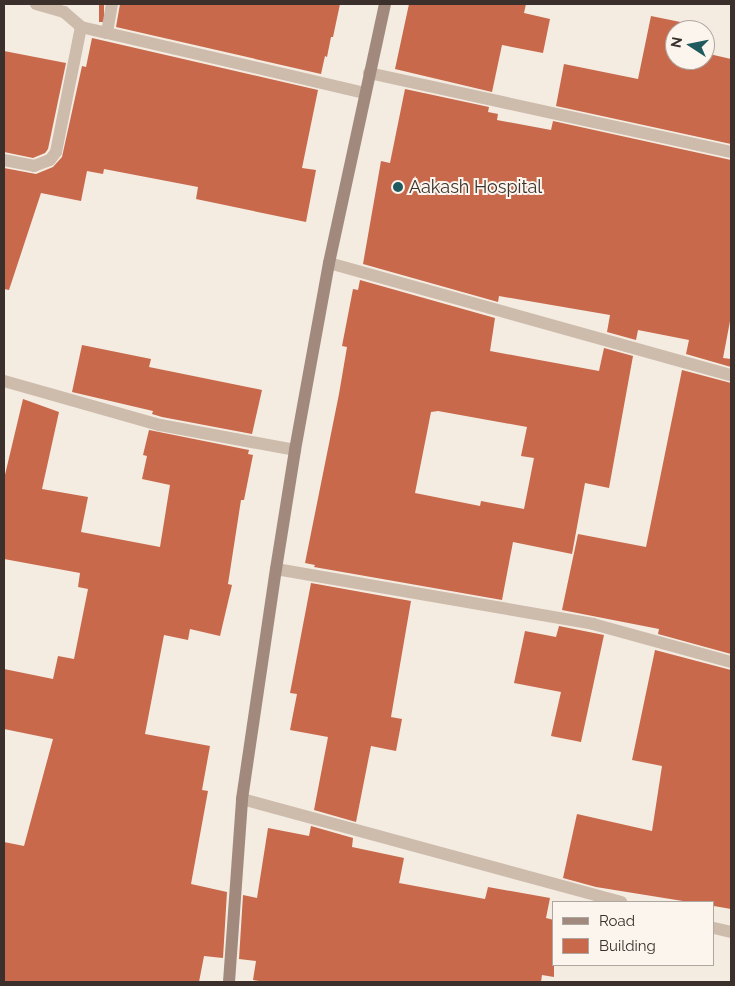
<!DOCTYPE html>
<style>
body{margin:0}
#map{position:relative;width:735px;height:986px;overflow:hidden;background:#f4ebe1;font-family:Raleway,sans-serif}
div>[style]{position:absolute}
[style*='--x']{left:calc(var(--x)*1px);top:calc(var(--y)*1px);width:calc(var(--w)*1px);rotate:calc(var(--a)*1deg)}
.building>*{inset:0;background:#c8694b;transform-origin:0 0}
.street>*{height:12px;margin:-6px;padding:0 6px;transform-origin:6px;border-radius:6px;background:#cdbbac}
.secondary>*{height:12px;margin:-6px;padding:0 6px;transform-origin:6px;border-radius:6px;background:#a18a7d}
.dots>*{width:14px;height:14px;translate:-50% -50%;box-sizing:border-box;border:2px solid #fbf5ee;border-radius:50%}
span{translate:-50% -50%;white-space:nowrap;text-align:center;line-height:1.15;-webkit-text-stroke:4px #fbf5ee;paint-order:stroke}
.poi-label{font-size:18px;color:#3b302b}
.left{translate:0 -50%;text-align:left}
.frame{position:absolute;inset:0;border:5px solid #3b302b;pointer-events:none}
.legend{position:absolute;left:552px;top:901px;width:162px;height:65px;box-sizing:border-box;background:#fbf5ee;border:1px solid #aea6a0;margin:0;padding:6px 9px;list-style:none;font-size:15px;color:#3b302b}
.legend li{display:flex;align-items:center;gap:10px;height:25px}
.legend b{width:25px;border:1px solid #aea6a0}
.north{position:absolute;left:665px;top:20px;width:50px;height:50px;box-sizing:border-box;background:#fbf5ee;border:1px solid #aea6a0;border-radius:50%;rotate:281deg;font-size:14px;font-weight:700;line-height:20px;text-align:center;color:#3b302b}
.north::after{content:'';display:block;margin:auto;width:18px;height:22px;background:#1f5a5e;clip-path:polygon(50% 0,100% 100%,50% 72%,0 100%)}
</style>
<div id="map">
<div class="building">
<div style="left:99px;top:4px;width:5px;height:18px"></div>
<div style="clip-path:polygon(120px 4px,340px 4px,333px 37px,331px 37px,327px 57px,325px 56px,321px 74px,116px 27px)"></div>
<div style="clip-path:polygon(409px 4px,526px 4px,524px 13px,550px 19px,543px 53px,502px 45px,492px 92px,395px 69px)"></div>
<div style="clip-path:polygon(651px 16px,690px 24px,689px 30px,675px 30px,675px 60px,705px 60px,705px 53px,731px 59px,731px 144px,556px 106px,564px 64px,638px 79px)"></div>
<div style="clip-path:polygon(92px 38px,318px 90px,302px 168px,316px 170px,306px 222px,196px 199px,198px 187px,104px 169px,103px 174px,87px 171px,81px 201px,41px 193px,9px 290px,4px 289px,4px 168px,36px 174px,53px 167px,62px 157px,82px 66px,86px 67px)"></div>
<div style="clip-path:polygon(4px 51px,66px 63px,48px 149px,45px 153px,33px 158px,4px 152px)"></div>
<div style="clip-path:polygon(405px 89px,489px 107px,488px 112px,498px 114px,497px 120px,551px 130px,553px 121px,731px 160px,731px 316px,723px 358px,731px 359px,731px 367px,686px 354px,689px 340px,638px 330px,636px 340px,607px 332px,610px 315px,499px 296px,498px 302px,363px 264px,381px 161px,390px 163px)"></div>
<div style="clip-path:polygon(evenodd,360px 280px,495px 318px,490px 351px,599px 371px,604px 348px,633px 356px,609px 488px,585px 483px,572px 554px,513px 542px,502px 600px,314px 567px,315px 565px,305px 563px,339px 394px,347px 347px,342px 346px,353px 289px,358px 290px,360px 280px,438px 411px,527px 427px,521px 456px,534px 458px,524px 509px,481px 501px,480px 506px,415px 493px,431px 412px,438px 411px)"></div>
<div style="clip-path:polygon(82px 345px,151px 359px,149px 367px,262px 390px,252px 434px,162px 417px,152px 414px,153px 411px,72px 392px)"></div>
<div style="clip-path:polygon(682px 370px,731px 383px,731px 654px,658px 634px,659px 629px,562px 610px,578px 534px,646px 547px)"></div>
<div style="clip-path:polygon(23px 399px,59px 412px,42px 489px,88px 497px,81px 532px,160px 547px,170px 485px,142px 479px,147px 456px,143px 455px,149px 430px,249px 450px,248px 454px,253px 455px,244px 500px,241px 500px,228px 584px,232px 585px,220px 636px,190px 629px,188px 640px,164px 635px,145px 734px,210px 746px,202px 790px,208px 791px,191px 884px,227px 892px,223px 958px,204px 956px,199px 982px,4px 982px,4px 842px,24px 846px,53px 739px,4px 729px,4px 669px,53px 679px,58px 656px,74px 659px,88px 589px,78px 587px,80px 573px,4px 559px,4px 479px)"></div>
<div style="clip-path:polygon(311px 583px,411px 601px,391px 717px,402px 719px,396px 751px,371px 746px,356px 822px,314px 810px,328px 737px,290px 730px,297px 694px,290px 693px)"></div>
<div style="clip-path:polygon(559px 626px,604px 635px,581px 742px,551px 736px,561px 692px,514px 683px,525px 631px,556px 637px)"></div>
<div style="clip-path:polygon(655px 650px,731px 670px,731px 909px,714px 906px,714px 902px,689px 902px,596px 887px,563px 878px,577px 814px,652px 831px,662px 766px,632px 760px)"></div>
<div style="clip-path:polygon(311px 826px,353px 838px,352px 847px,404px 858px,399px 883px,485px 899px,488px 887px,550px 898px,546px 918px,554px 920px,554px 977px,542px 975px,541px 982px,267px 982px,253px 980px,256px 961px,239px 959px,243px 895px,257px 898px,268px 828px,309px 836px)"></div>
</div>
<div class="street">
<div style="--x:36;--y:4;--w:29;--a:16"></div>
<div style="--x:64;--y:12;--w:23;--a:41"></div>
<div style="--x:81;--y:27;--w:27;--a:13"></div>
<div style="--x:112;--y:4;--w:29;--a:100"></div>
<div style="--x:107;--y:33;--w:265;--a:13.1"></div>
<div style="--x:369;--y:73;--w:371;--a:12.3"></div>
<div style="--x:4;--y:160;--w:31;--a:11"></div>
<div style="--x:34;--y:166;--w:17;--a:-21"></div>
<div style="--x:50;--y:160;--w:10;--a:-53"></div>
<div style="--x:56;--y:152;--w:127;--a:-78.7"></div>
<div style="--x:329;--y:263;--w:417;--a:15.6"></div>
<div style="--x:4;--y:381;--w:162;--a:15.8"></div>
<div style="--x:160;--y:425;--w:137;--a:10.5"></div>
<div style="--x:276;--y:569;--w:322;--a:9.8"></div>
<div style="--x:593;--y:624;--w:143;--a:15.4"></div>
<div style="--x:242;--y:799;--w:393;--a:15.2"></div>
<div style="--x:714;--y:928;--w:17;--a:13"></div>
</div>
<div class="secondary">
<div style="--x:229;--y:982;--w:183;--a:-85.9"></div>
<div style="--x:242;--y:799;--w:232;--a:-81.6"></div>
<div style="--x:276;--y:569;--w:121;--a:-80.9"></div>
<div style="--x:295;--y:450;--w:190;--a:-79.7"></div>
<div style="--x:329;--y:263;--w:265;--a:-77.8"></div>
</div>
<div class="dots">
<div style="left:398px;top:187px;background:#1f5a5e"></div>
</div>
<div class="poi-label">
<span class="left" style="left:409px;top:187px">Aakash Hospital</span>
</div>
<div class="frame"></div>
<ul class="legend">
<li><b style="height:6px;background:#a18a7d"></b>Road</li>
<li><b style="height:14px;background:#c8694b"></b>Building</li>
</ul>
<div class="north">N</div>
</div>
